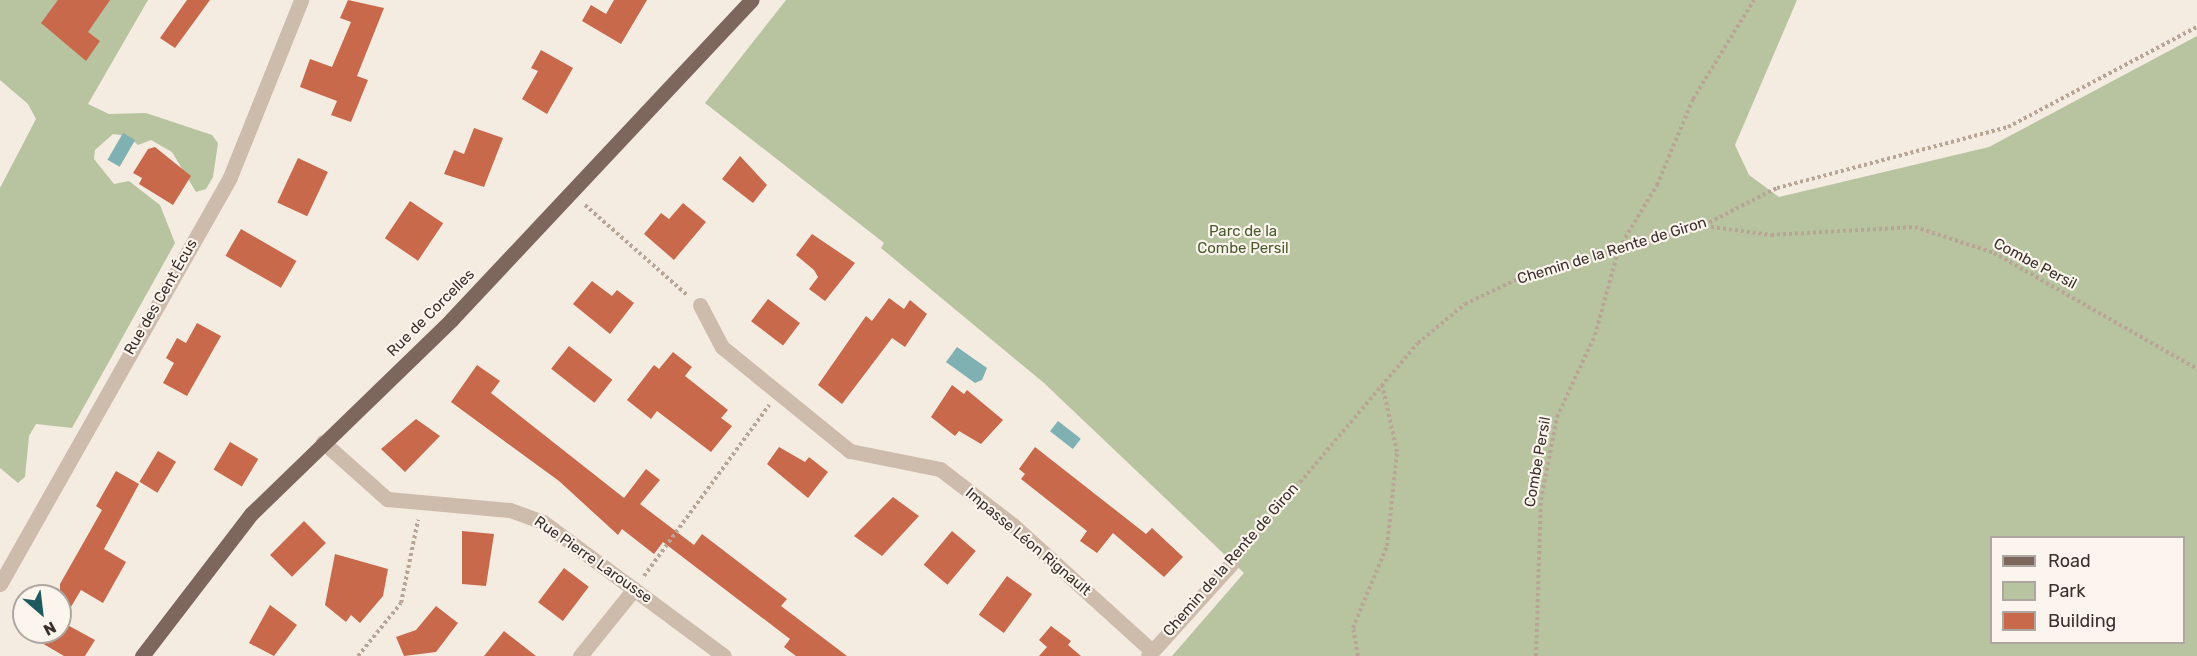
<!DOCTYPE html>
<meta charset="utf-8">
<style>
body{margin:0}
#map{position:relative;width:2197px;height:656px;overflow:hidden;background:#f4ebe1;font-family:Rubik,sans-serif}
div>[style]{position:absolute}
[style*='--x']{left:calc(var(--x)*1px);top:calc(var(--y)*1px);width:calc(var(--w)*1px);rotate:calc(var(--a)*1deg)}
.green>*{inset:0;background:#b8c4a0}
.water>*{inset:0;background:#7fb0b2;transform-origin:0 0}
.building>*{inset:0;background:#c8694b;transform-origin:0 0}
.path>*{height:4px;margin-top:-2px;transform-origin:0;background:repeating-linear-gradient(90deg,#b9a596 0 3px,transparent 0 6px)}
.minor>*{height:15px;margin:-7.5px;padding:0 7.5px;transform-origin:7.5px;border-radius:7.5px;background:#cdbbac}
.major>*{height:15px;margin:-7.5px;padding:0 7.5px;transform-origin:7.5px;border-radius:7.5px;background:#7d675c}
span{translate:-50% -50%;white-space:nowrap;text-align:center;line-height:1.15;-webkit-text-stroke:4.5px #fbf5ee;paint-order:stroke}
.park-label{font-size:15px;color:#4a5a2e}
.street-label{font-size:15px;color:#3b302b}
.legend{position:absolute;left:1990px;top:536px;width:195px;height:108px;box-sizing:border-box;background:#fbf5ee;border:2px solid #aea6a0;margin:0;padding:8px 10px;list-style:none;font-size:18px;color:#3b302b}
.legend li{display:flex;align-items:center;gap:12px;height:30px}
.legend b{width:30px;border:2px solid #aea6a0}
.north{position:absolute;left:12px;top:584px;width:60px;height:60px;box-sizing:border-box;background:#fbf5ee;border:2px solid #aea6a0;border-radius:50%;rotate:152deg;font-size:16px;font-weight:700;line-height:24px;text-align:center;color:#3b302b}
.north::after{content:'';display:block;margin:auto;width:21px;height:27px;background:#1f5a5e;clip-path:polygon(50% 0,100% 100%,50% 72%,0 100%)}
</style>
<div id="map">
<div class="green">
<div style="clip-path:polygon(0 0,148px 0,88px 104px,109px 114px,146px 113px,212px 135px,218px 143px,213px 177px,206px 189px,196px 192px,172px 152px,151px 140px,138px 145px,128px 136px,113px 134px,95px 150px,94px 159px,114px 184px,129px 181px,160px 205px,175px 243px,72px 428px,36px 424px,29px 436px,25px 477px,18px 483px,0 468px,0 188px,36px 119px,28px 104px,0 80px)"></div>
<div style="clip-path:polygon(evenodd,786px 0,1797px 0,1735px 145px,1749px 175px,1779px 197px,1989px 147px,2197px 36px,2197px 656px,1172px 656px,1244px 573px,1044px 383px,881px 248px,884px 243px,705px 103px,786px 0,1992px 538px,2184px 538px,2184px 642px,1992px 642px,1992px 538px)"></div>
</div>
<div class="water">
<div style="left:123px;top:133px;width:14px;height:31px;rotate:30deg"></div>
<div style="clip-path:polygon(957px 347px,987px 368px,982px 380px,975px 383px,946px 362px)"></div>
<div style="left:1058px;top:421px;width:29px;height:13px;rotate:38deg"></div>
</div>
<div class="building">
<div style="clip-path:polygon(58px 0,110px 0,88px 32px,100px 41px,86px 61px,41px 23px)"></div>
<div style="clip-path:polygon(187px 0,210px 0,175px 48px,160px 38px)"></div>
<div style="clip-path:polygon(348px 0,384px 8px,357px 76px,368px 80px,351px 122px,331px 115px,337px 101px,300px 87px,310px 59px,332px 67px,351px 22px,340px 18px)"></div>
<div style="clip-path:polygon(614px 0,647px 0,621px 44px,582px 21px,591px 5px,606px 14px)"></div>
<div style="clip-path:polygon(541px 50px,573px 68px,547px 114px,522px 99px,538px 71px,531px 68px)"></div>
<div style="clip-path:polygon(474px 128px,503px 138px,484px 187px,444px 174px,454px 150px,464px 154px)"></div>
<div style="clip-path:polygon(155px 147px,191px 176px,173px 205px,139px 184px,142px 178px,133px 173px,148px 149px)"></div>
<div style="clip-path:polygon(740px 156px,767px 185px,753px 203px,722px 179px)"></div>
<div style="left:298px;top:158px;width:33px;height:49px;rotate:25deg"></div>
<div style="left:410px;top:201px;width:40px;height:45px;rotate:34deg"></div>
<div style="clip-path:polygon(683px 203px,706px 222px,674px 260px,644px 234px,661px 213px,669px 219px)"></div>
<div style="left:241px;top:229px;width:64px;height:31px;rotate:30deg"></div>
<div style="clip-path:polygon(812px 234px,855px 263px,825px 301px,809px 289px,818px 277px,814px 270px,796px 255px)"></div>
<div style="clip-path:polygon(592px 281px,612px 296px,617px 290px,634px 303px,610px 334px,573px 304px)"></div>
<div style="clip-path:polygon(889px 298px,904px 309px,910px 300px,927px 314px,905px 347px,892px 338px,842px 404px,818px 385px,866px 316px,872px 321px)"></div>
<div style="left:768px;top:299px;width:40px;height:28px;rotate:37deg"></div>
<div style="clip-path:polygon(197px 323px,221px 336px,187px 396px,163px 383px,174px 363px,166px 358px,177px 338px,186px 343px)"></div>
<div style="left:569px;top:346px;width:55px;height:29px;rotate:38deg"></div>
<div style="clip-path:polygon(673px 352px,692px 367px,685px 376px,728px 410px,721px 418px,732px 426px,711px 452px,657px 411px,651px 419px,627px 400px,654px 365px,659px 369px)"></div>
<div style="clip-path:polygon(477px 365px,500px 381px,491px 393px,624px 498px,646px 469px,660px 480px,640px 504px,694px 545px,702px 534px,787px 599px,781px 606px,847px 656px,796px 656px,784px 647px,790px 639px,663px 542px,654px 554px,622px 529px,618px 535px,559px 481px,451px 402px)"></div>
<div style="clip-path:polygon(952px 385px,964px 394px,967px 390px,1003px 420px,981px 444px,959px 431px,955px 436px,931px 417px)"></div>
<div style="clip-path:polygon(416px 419px,440px 436px,405px 472px,381px 449px)"></div>
<div style="left:230px;top:442px;width:33px;height:32px;rotate:31deg"></div>
<div style="clip-path:polygon(779px 447px,805px 462px,809px 457px,828px 472px,808px 498px,767px 464px)"></div>
<div style="clip-path:polygon(1035px 447px,1146px 534px,1152px 528px,1183px 557px,1164px 577px,1113px 533px,1097px 553px,1080px 541px,1087px 531px,1021px 479px,1025px 474px,1019px 469px)"></div>
<div style="left:158px;top:451px;width:21px;height:36px;rotate:31deg"></div>
<div style="clip-path:polygon(116px 471px,139px 484px,104px 549px,126px 562px,103px 603px,81px 590px,62px 622px,95px 640px,85px 656px,64px 656px,23px 632px,60px 632px,60px 584px,102px 510px,96px 506px)"></div>
<div style="clip-path:polygon(893px 497px,919px 516px,882px 556px,854px 536px)"></div>
<div style="left:304px;top:521px;width:31px;height:48px;rotate:45deg"></div>
<div style="clip-path:polygon(462px 531px,494px 534px,486px 586px,462px 584px)"></div>
<div style="left:952px;top:531px;width:31px;height:44px;rotate:40deg"></div>
<div style="clip-path:polygon(335px 554px,388px 569px,383px 596px,360px 623px,351px 615px,346px 622px,325px 605px)"></div>
<div style="left:564px;top:568px;width:31px;height:43px;rotate:37deg"></div>
<div style="left:1007px;top:576px;width:31px;height:48px;rotate:36deg"></div>
<div style="clip-path:polygon(270px 605px,297px 625px,274px 656px,249px 643px)"></div>
<div style="clip-path:polygon(436px 606px,458px 623px,436px 652px,404px 656px,396px 637px,416px 630px)"></div>
<div style="clip-path:polygon(1051px 626px,1071px 641px,1068px 645px,1081px 656px,1039px 656px,1047px 647px,1039px 640px)"></div>
<div style="clip-path:polygon(504px 631px,536px 656px,484px 656px)"></div>
</div>
<div class="path">
<div style="--x:585;--y:205;--w:136;--a:41.4"></div>
<div style="--x:1705;--y:226;--w:67;--a:7.8"></div>
<div style="--x:1771;--y:235;--w:144;--a:-3.2"></div>
<div style="--x:1915;--y:227;--w:83;--a:18.2"></div>
<div style="--x:1994;--y:253;--w:234;--a:29.7"></div>
<div style="--x:1242;--y:551;--w:272;--a:-49.8"></div>
<div style="--x:1418;--y:343;--w:61;--a:-39.7"></div>
<div style="--x:1465;--y:304;--w:59;--a:-25.3"></div>
<div style="--x:1518;--y:279;--w:194;--a:-16.2"></div>
<div style="--x:1704;--y:225;--w:82;--a:-26.9"></div>
<div style="--x:1777;--y:188;--w:239;--a:-14.8"></div>
<div style="--x:2008;--y:127;--w:214;--a:-27.9"></div>
<div style="--x:644;--y:576;--w:212;--a:-53.8"></div>
<div style="--x:358;--y:656;--w:68;--a:-50.9"></div>
<div style="--x:401;--y:603;--w:85;--a:-78.4"></div>
<div style="--x:1358;--y:656;--w:28;--a:-100"></div>
<div style="--x:1353;--y:628;--w:89;--a:-67.5"></div>
<div style="--x:1387;--y:546;--w:95;--a:-83.9"></div>
<div style="--x:1397;--y:452;--w:70;--a:-102.4"></div>
<div style="--x:1536;--y:656;--w:156;--a:-88.2"></div>
<div style="--x:1541;--y:500;--w:85;--a:-79.1"></div>
<div style="--x:1557;--y:417;--w:90;--a:-65.1"></div>
<div style="--x:1595;--y:335;--w:90;--a:-74.6"></div>
<div style="--x:1619;--y:248;--w:74;--a:-58.9"></div>
<div style="--x:1657;--y:185;--w:93;--a:-67.3"></div>
<div style="--x:1693;--y:99;--w:116;--a:-58.4"></div>
</div>
<div class="minor">
<div style="--x:700;--y:305;--w:47;--a:62.4"></div>
<div style="--x:722;--y:347;--w:165;--a:39.1"></div>
<div style="--x:850;--y:451;--w:92;--a:11.3"></div>
<div style="--x:940;--y:469;--w:92;--a:37.5"></div>
<div style="--x:1013;--y:525;--w:188;--a:42.2"></div>
<div style="--x:323;--y:442;--w:86;--a:41.7"></div>
<div style="--x:387;--y:499;--w:123;--a:5.1"></div>
<div style="--x:510;--y:510;--w:35;--a:20"></div>
<div style="--x:543;--y:522;--w:225;--a:36.5"></div>
<div style="--x:0;--y:584;--w:467;--a:-60.5"></div>
<div style="--x:230;--y:177;--w:191;--a:-68.1"></div>
<div style="--x:580;--y:656;--w:86;--a:-51.1"></div>
<div style="--x:1148;--y:656;--w:125;--a:-47.9"></div>
</div>
<div class="major">
<div style="--x:142;--y:656;--w:179;--a:-52.5"></div>
<div style="--x:251;--y:514;--w:279;--a:-44.1"></div>
<div style="--x:451;--y:320;--w:439;--a:-46.8"></div>
</div>
<div class="park-label">
<span style="left:1243px;top:240px">Parc de la<br>Combe Persil</span>
</div>
<div class="street-label">
<span style="left:1612px;top:251px;rotate:-17deg">Chemin de la Rente de Giron</span>
<span style="left:2035px;top:264px;rotate:28deg">Combe Persil</span>
<span style="left:161px;top:297px;rotate:-60deg">Rue des Cent Écus</span>
<span style="left:431px;top:313px;rotate:-45deg">Rue de Corcelles</span>
<span style="left:1538px;top:462px;rotate:-80deg">Combe Persil</span>
<span style="left:1028px;top:542px;rotate:40deg">Impasse Léon Rignault</span>
<span style="left:593px;top:560px;rotate:35deg">Rue Pierre Larousse</span>
<span style="left:1231px;top:560px;rotate:-49deg">Chemin de la Rente de Giron</span>
</div>
<ul class="legend">
<li><b style="height:8px;background:#7d675c"></b>Road</li>
<li><b style="height:16px;background:#b8c4a0"></b>Park</li>
<li><b style="height:16px;background:#c8694b"></b>Building</li>
</ul>
<div class="north">N</div>
</div>
